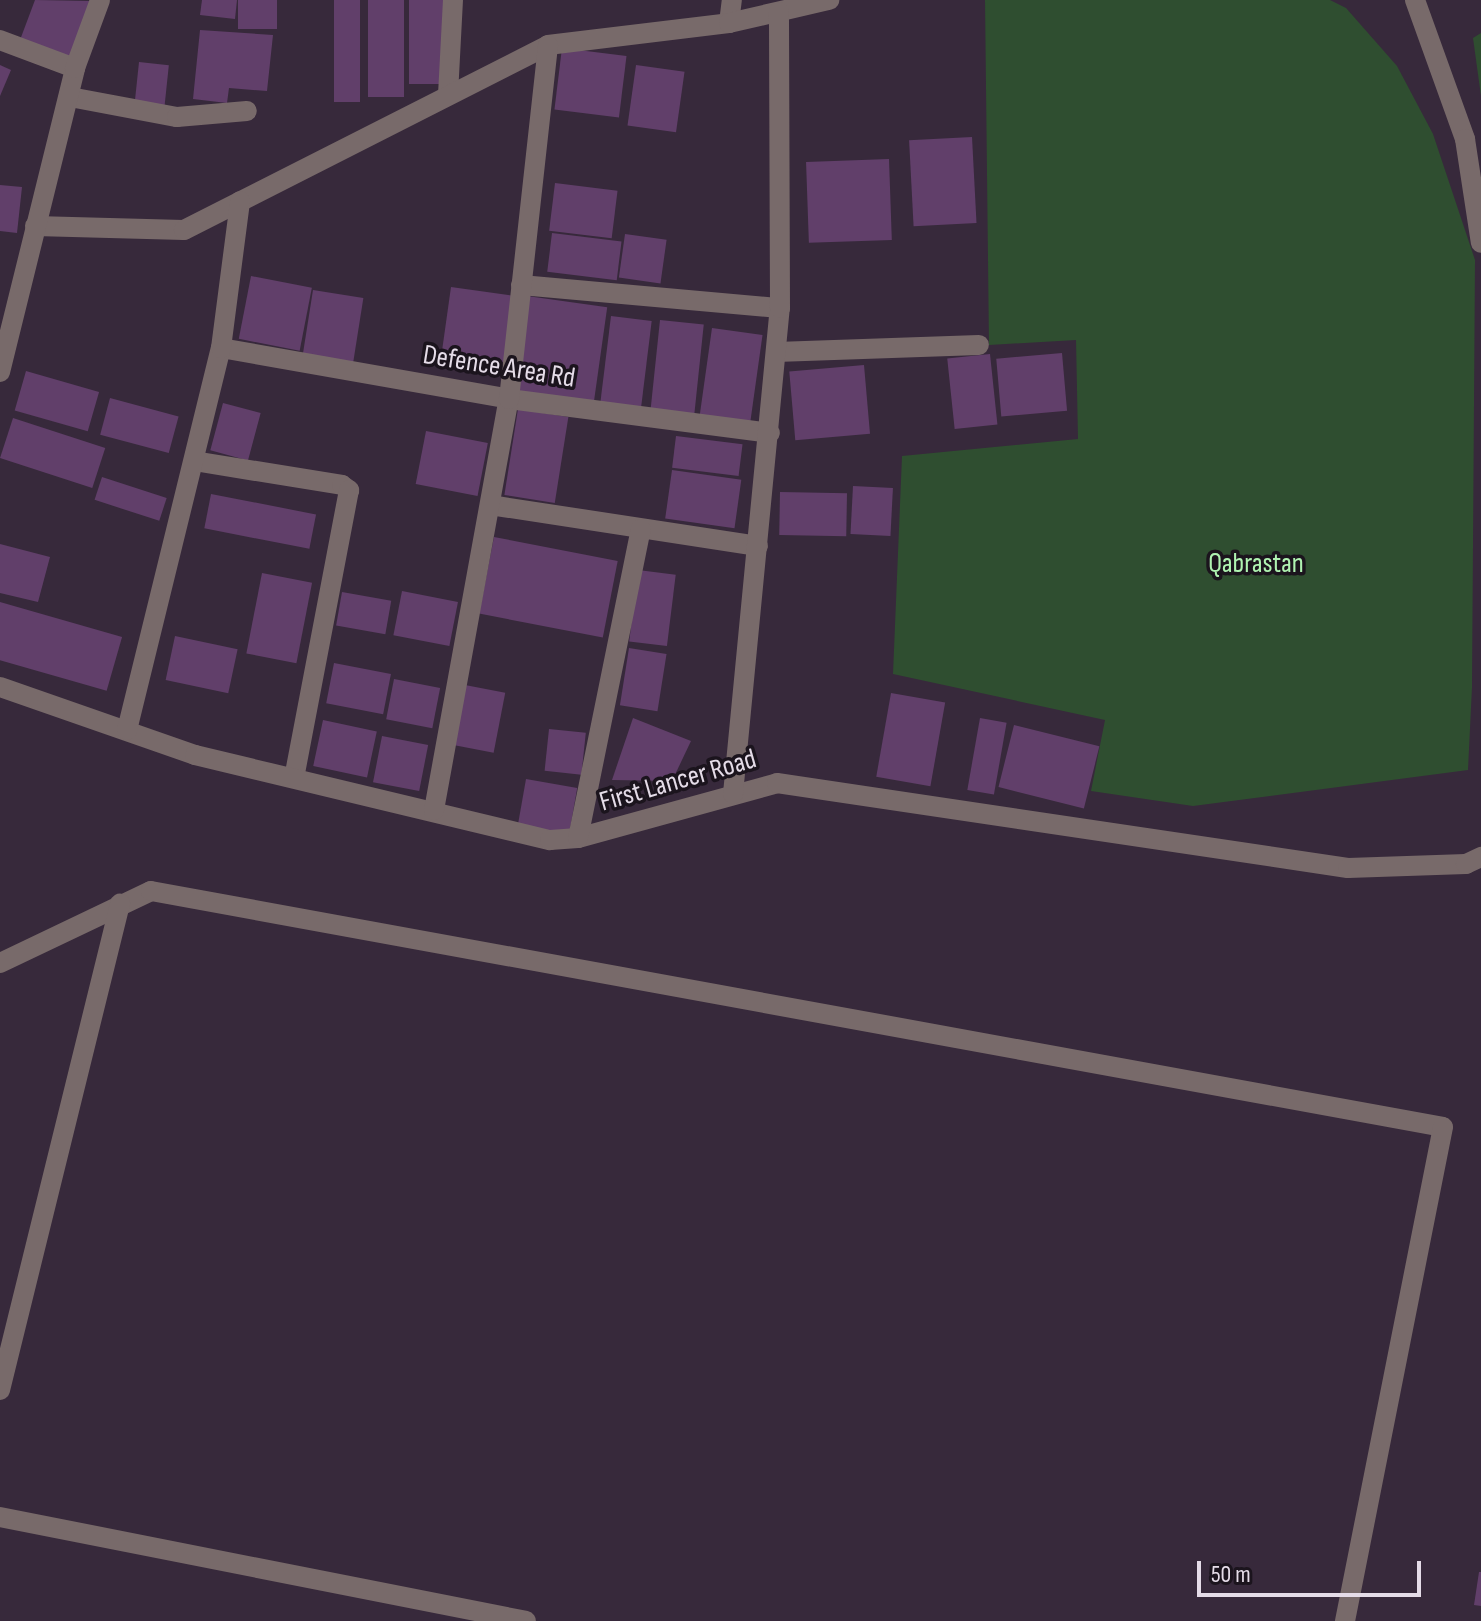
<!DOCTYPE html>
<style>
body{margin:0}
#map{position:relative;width:1481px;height:1621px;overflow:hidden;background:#37293b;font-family:"Sofia Sans Condensed",sans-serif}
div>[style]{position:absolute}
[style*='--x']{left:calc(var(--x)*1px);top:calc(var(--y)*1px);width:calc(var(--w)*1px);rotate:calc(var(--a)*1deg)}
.green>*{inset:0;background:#2f4e30}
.building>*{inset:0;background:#613f6a;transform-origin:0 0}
.minor>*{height:20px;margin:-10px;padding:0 10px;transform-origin:10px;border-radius:10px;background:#786a6a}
span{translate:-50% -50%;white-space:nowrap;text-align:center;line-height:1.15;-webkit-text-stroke:7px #1b141d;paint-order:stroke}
.street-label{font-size:28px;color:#e5dce8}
.park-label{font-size:28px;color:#aff3b1}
.scale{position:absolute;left:1197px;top:1561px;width:224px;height:36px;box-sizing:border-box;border:4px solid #e5dce8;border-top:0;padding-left:10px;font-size:24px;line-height:28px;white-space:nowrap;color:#e5dce8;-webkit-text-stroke:6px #1b141d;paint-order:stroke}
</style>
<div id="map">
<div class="green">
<div style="clip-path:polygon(985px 0,1330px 0,1346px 8px,1397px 66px,1433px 134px,1475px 260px,1472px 687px,1468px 770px,1193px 806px,1091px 791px,1105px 720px,893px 674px,902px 456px,1078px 439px,1076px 340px,989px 345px)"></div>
<div style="clip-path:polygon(1481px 33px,1481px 96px,1473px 38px)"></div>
</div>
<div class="building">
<div style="clip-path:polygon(35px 0,91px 1px,69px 59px,20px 40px)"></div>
<div style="clip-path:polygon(202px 0,237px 0,235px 19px,200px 15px)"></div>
<div style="left:238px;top:0;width:39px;height:29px"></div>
<div style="left:334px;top:0;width:26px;height:102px"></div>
<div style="left:368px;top:0;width:36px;height:97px"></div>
<div style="left:409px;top:0;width:38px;height:84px"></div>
<div style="clip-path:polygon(200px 30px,273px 35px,267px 91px,229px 88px,227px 103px,193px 99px)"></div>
<div style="left:562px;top:48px;width:65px;height:62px;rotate:7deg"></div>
<div style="left:139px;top:62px;width:30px;height:47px;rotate:6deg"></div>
<div style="clip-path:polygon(0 65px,11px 70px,0 96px)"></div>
<div style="left:636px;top:65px;width:49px;height:61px;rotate:8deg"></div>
<div style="left:972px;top:137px;width:86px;height:63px;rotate:87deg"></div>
<div style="left:889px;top:159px;width:81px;height:83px;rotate:88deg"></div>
<div style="left:555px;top:183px;width:63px;height:48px;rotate:7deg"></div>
<div style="clip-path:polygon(0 185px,22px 187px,17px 233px,0 231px)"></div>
<div style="left:552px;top:233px;width:70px;height:39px;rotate:7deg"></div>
<div style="left:625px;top:234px;width:42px;height:44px;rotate:8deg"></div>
<div style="left:251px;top:276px;width:62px;height:64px;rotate:11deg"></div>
<div style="left:451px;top:287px;width:63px;height:67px;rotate:8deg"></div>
<div style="left:313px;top:290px;width:51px;height:69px;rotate:9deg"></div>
<div style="left:527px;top:296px;width:81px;height:96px;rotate:8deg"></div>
<div style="left:611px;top:316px;width:41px;height:89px;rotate:7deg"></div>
<div style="left:660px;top:320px;width:44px;height:90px;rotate:6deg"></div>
<div style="left:712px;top:328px;width:51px;height:90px;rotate:8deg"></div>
<div style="left:1062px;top:353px;width:58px;height:66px;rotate:85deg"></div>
<div style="left:990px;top:354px;width:71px;height:43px;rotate:84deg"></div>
<div style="left:864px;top:365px;width:69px;height:75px;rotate:85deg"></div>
<div style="left:26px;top:371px;width:76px;height:41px;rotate:16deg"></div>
<div style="left:110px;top:398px;width:71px;height:38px;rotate:15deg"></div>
<div style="left:223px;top:403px;width:39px;height:49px;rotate:15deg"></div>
<div style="left:518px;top:409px;width:51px;height:87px;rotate:9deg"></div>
<div style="left:13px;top:418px;width:97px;height:42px;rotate:18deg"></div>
<div style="left:426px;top:431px;width:63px;height:54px;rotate:11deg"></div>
<div style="left:676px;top:436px;width:67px;height:32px;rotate:7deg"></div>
<div style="left:672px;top:470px;width:70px;height:49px;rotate:8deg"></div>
<div style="left:102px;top:477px;width:68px;height:24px;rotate:18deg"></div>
<div style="left:853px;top:486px;width:40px;height:48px;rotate:3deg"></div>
<div style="left:780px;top:492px;width:67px;height:43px;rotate:1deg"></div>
<div style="left:211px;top:494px;width:107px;height:35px;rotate:11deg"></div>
<div style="left:494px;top:537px;width:126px;height:78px;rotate:11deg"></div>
<div style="clip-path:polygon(0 544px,50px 557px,38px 602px,0 593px)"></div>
<div style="left:638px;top:570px;width:38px;height:72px;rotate:7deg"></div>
<div style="left:262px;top:573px;width:51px;height:82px;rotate:11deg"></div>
<div style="left:402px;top:591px;width:57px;height:45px;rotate:11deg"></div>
<div style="left:342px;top:592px;width:50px;height:34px;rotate:10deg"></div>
<div style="left:0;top:602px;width:127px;height:56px;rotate:16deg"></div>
<div style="left:175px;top:636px;width:64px;height:45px;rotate:12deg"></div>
<div style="left:629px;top:648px;width:38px;height:58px;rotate:9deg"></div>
<div style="left:334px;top:663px;width:58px;height:41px;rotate:11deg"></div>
<div style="left:394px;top:679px;width:47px;height:41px;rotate:11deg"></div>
<div style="left:465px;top:685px;width:41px;height:61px;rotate:11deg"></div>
<div style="left:891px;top:693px;width:55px;height:85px;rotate:10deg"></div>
<div style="clip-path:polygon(633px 718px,691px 741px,672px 781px,612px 780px)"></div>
<div style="left:980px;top:718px;width:27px;height:73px;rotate:10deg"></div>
<div style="left:323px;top:720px;width:55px;height:47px;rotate:12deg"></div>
<div style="left:1014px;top:725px;width:88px;height:64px;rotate:14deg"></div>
<div style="left:549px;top:729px;width:37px;height:42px;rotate:6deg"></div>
<div style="left:382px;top:736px;width:47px;height:47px;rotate:11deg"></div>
<div style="left:526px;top:779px;width:52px;height:48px;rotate:10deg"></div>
<div style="clip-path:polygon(1479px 1572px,1481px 1572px,1481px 1606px,1474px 1605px)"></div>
</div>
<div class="minor">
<div style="--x:1415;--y:0;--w:148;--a:70.2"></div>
<div style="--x:1465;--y:139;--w:105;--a:81.3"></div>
<div style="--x:729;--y:23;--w:23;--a:-83"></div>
<div style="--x:0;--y:40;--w:80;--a:20.5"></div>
<div style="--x:448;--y:95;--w:95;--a:-87"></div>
<div style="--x:70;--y:97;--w:109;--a:10.6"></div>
<div style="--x:177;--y:117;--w:70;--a:-4.9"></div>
<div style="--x:35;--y:226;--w:149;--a:1.5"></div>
<div style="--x:184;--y:230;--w:408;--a:-26.9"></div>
<div style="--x:548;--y:45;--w:182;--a:-6.9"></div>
<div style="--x:729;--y:23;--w:103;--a:-13"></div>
<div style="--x:521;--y:285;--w:260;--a:5.1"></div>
<div style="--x:221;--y:348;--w:292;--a:10"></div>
<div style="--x:509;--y:399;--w:263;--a:7.4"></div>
<div style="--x:776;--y:352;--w:203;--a:-2"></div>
<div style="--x:0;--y:372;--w:313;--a:-76.1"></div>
<div style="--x:75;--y:68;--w:72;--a:-69.8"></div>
<div style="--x:194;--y:461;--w:150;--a:9.2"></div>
<div style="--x:342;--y:485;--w:9;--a:36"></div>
<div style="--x:349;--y:490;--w:292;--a:100.8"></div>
<div style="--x:490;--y:505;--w:271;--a:8.7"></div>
<div style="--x:0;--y:687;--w:207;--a:19.2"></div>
<div style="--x:195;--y:755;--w:365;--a:13.5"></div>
<div style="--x:550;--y:840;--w:28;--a:-4"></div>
<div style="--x:578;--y:838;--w:206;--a:-15.4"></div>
<div style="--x:777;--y:783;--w:577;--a:8.47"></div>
<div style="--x:1348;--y:868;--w:118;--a:-1.9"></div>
<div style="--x:1466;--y:864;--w:17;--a:-25"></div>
<div style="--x:127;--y:730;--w:393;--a:-76.2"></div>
<div style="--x:221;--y:348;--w:148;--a:-82.6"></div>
<div style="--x:733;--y:794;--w:488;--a:-84.5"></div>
<div style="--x:780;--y:308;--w:296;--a:-90.2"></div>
<div style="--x:434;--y:810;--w:418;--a:-79.7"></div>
<div style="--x:509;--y:399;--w:356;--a:-83.7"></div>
<div style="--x:578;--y:838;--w:315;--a:-78.5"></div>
<div style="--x:0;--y:963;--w:167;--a:-25.5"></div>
<div style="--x:151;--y:891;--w:1313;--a:10.35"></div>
<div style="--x:1443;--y:1127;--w:504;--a:101.22"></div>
<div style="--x:0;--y:1390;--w:501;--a:-76.13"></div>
<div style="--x:0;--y:1517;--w:536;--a:11.18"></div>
</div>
<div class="street-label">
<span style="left:499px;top:367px;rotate:9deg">Defence Area Rd</span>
<span style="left:678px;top:781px;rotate:-16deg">First Lancer Road</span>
</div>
<div class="park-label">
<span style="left:1256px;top:564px">Qabrastan</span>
</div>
<div class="scale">50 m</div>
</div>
